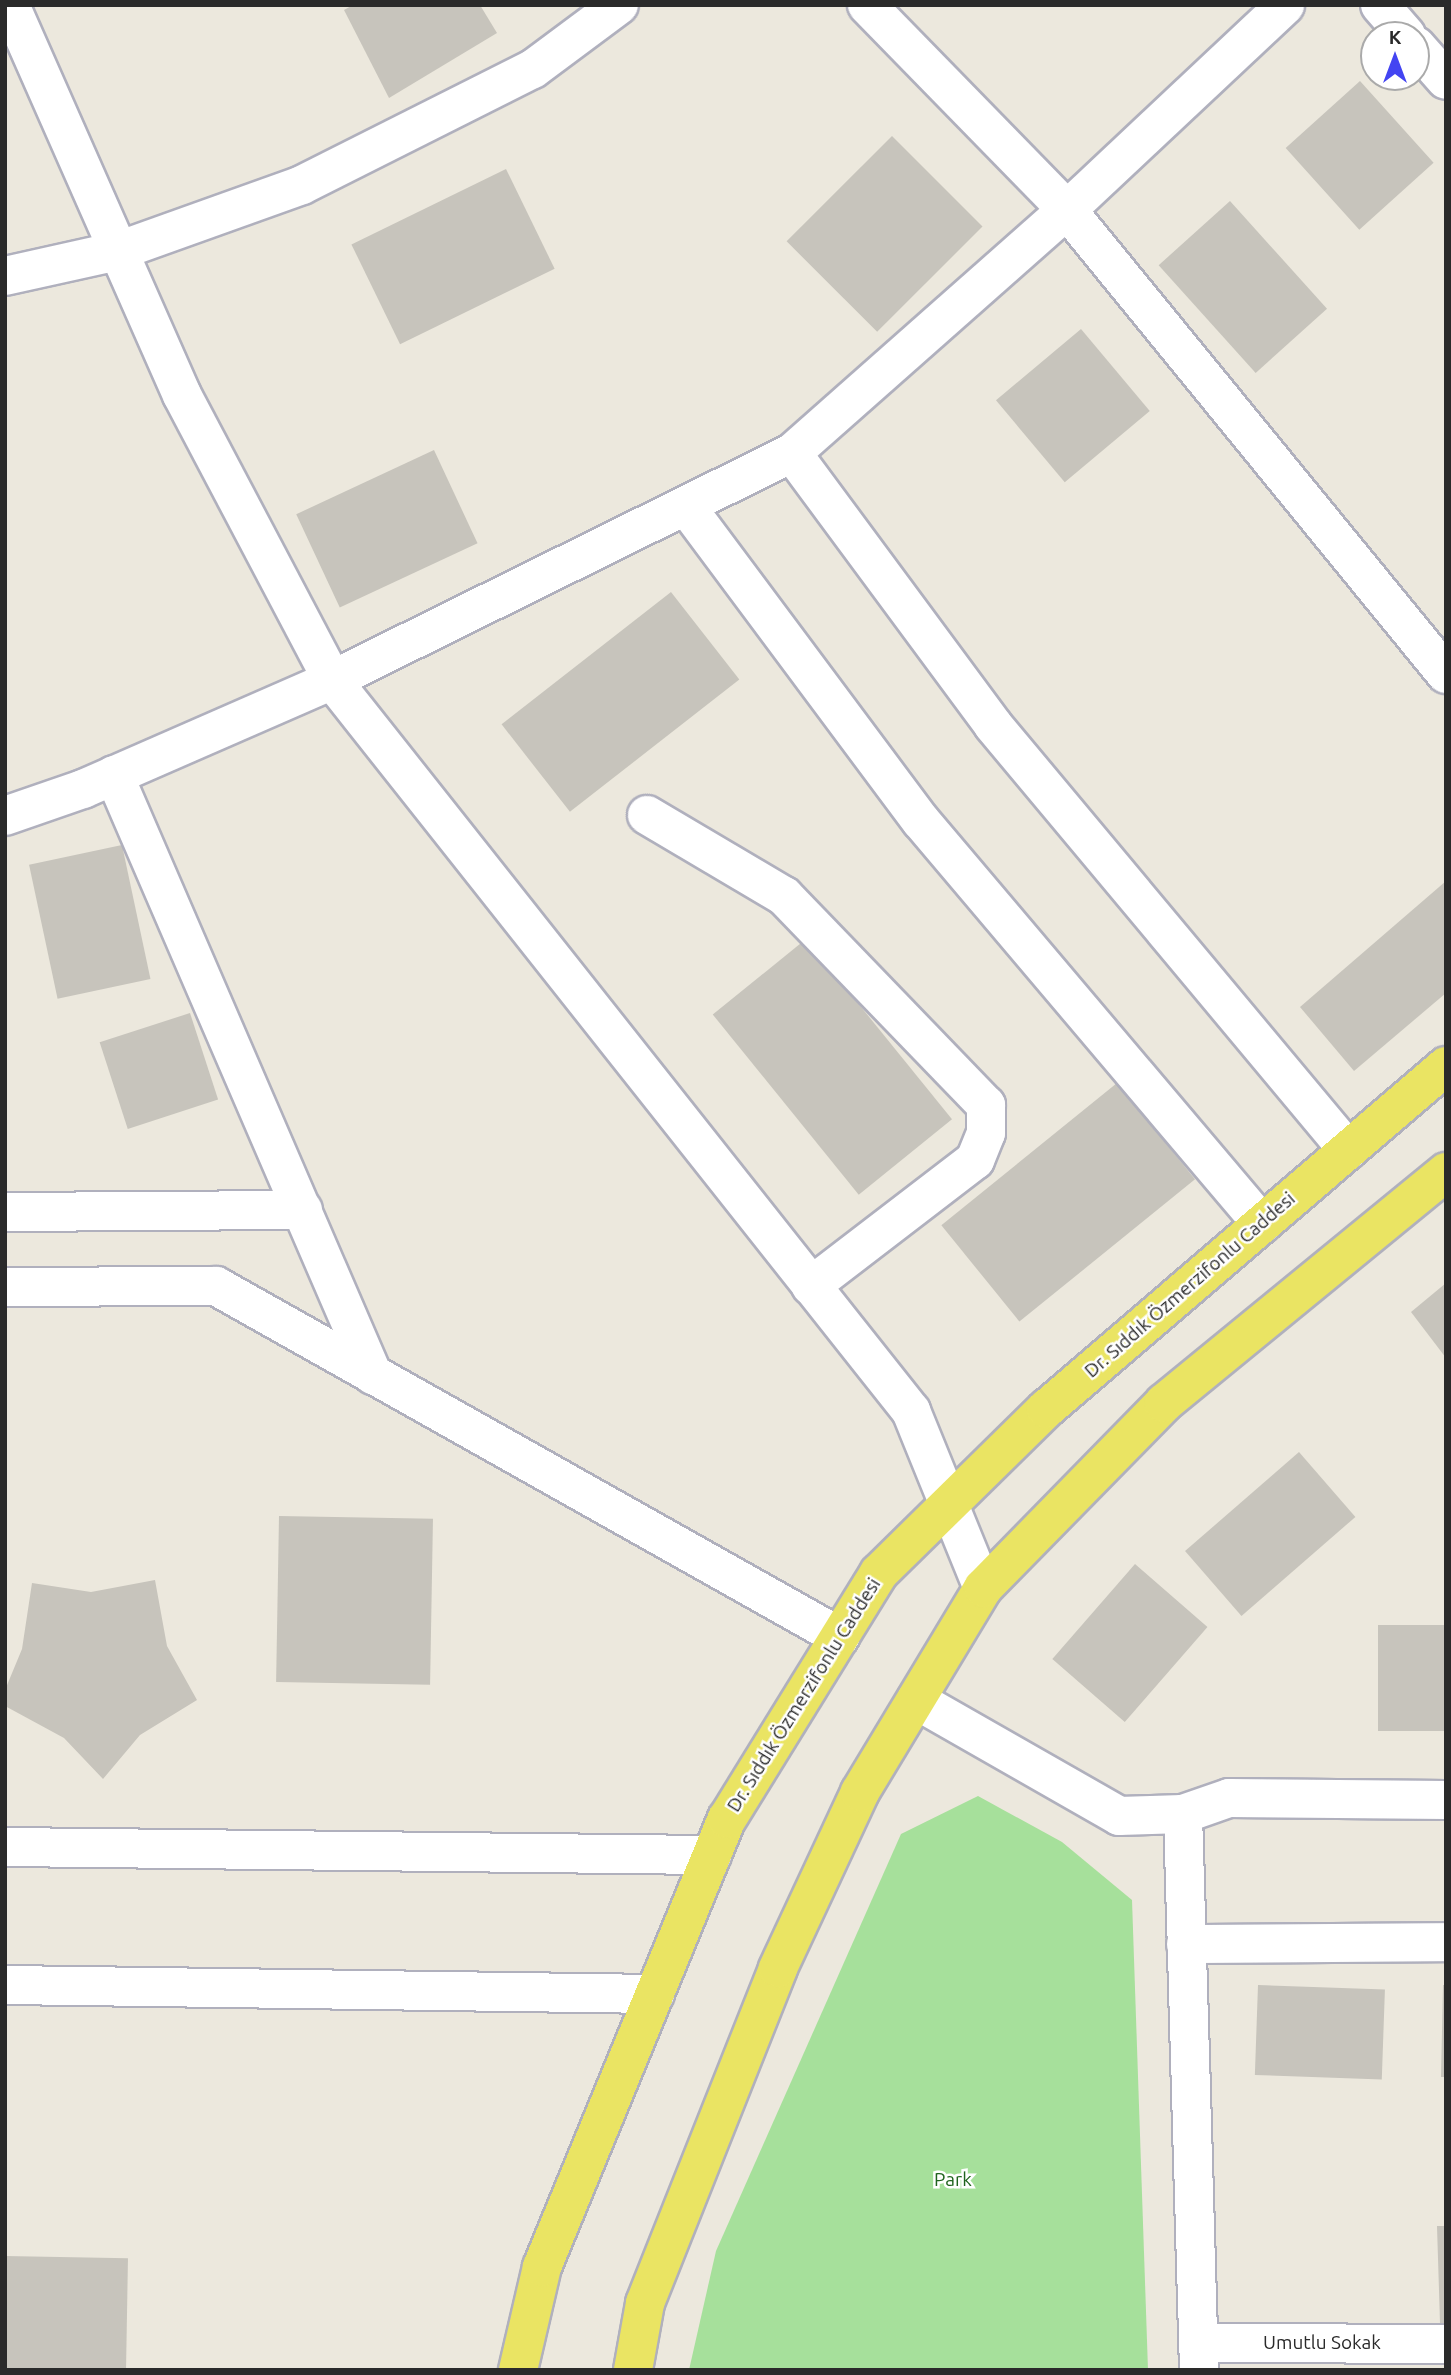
<!DOCTYPE html>
<meta charset="utf-8">
<style>
body{margin:0}
#map{position:relative;width:1451px;height:2375px;overflow:hidden;background:#ece8dd;font-family:Ubuntu,sans-serif}
div>[style]{position:absolute}
[style*='--x']{left:calc(var(--x)*1px);top:calc(var(--y)*1px);width:calc(var(--w)*1px);rotate:calc(var(--a)*1deg)}
.green>*{inset:0;background:#a6e09b}
.building>*{inset:0;background:#c7c4bc;transform-origin:0 0}
.roads{filter:drop-shadow(2px 0 #b0b0bd) drop-shadow(-2px 0 #b0b0bd) drop-shadow(0 2px #b0b0bd) drop-shadow(0 -2px #b0b0bd)}
.minor>*{height:38px;margin:-19px;padding:0 19px;transform-origin:19px;border-radius:19px;background:#fff}
.major>*{height:38px;margin:-19px;padding:0 19px;transform-origin:19px;border-radius:19px;background:#eae463}
span{translate:-50% -50%;white-space:nowrap;text-align:center;line-height:1.15;-webkit-text-stroke:5px #fff;paint-order:stroke}
.street-label{font-size:19px;color:#2a2a2a}
.park-label{font-size:19px;color:#1f641d}
.frame{position:absolute;inset:0;border:7px solid #2a2a2a;pointer-events:none}
.north{position:absolute;left:1360px;top:21px;width:70px;height:70px;box-sizing:border-box;background:#fff;border:2px solid #aaa;border-radius:50%;rotate:0deg;font-size:19px;font-weight:700;line-height:28px;text-align:center;color:#2a2a2a}
.north::after{content:'';display:block;margin:auto;width:24px;height:32px;background:#4344f2;clip-path:polygon(50% 0,100% 100%,50% 72%,0 100%)}
</style>
<div id="map">
<div class="green">
<div style="clip-path:polygon(978px 1796px,1062px 1842px,1132px 1900px,1148px 2370px,689px 2370px,716px 2251px,901px 1834px)"></div>
</div>
<div class="building">
<div style="clip-path:polygon(353px 5px,480px 5px,497px 33px,389px 98px,344px 10px)"></div>
<div style="left:1360px;top:81px;width:110px;height:100px;rotate:48deg"></div>
<div style="left:892px;top:136px;width:128px;height:149px;rotate:45deg"></div>
<div style="left:506px;top:169px;width:111px;height:172px;rotate:64deg"></div>
<div style="left:1230px;top:201px;width:145px;height:96px;rotate:48deg"></div>
<div style="left:1081px;top:329px;width:107px;height:111px;rotate:50deg"></div>
<div style="left:434px;top:450px;width:103px;height:152px;rotate:65deg"></div>
<div style="left:671px;top:592px;width:111px;height:215px;rotate:52deg"></div>
<div style="left:122px;top:845px;width:137px;height:95px;rotate:78deg"></div>
<div style="clip-path:polygon(1446px 881px,1446px 993px,1354px 1071px,1300px 1007px)"></div>
<div style="left:806px;top:939px;width:232px;height:120px;rotate:51deg"></div>
<div style="left:190px;top:1013px;width:91px;height:95px;rotate:72deg"></div>
<div style="left:1117px;top:1083px;width:124px;height:226px;rotate:51deg"></div>
<div style="clip-path:polygon(1446px 1283px,1446px 1358px,1411px 1312px)"></div>
<div style="left:1299px;top:1452px;width:86px;height:151px;rotate:49deg"></div>
<div style="left:279px;top:1516px;width:154px;height:166px;rotate:1deg"></div>
<div style="left:1135px;top:1564px;width:96px;height:126px;rotate:41deg"></div>
<div style="clip-path:polygon(155px 1580px,167px 1646px,197px 1700px,140px 1735px,103px 1779px,64px 1738px,5px 1706px,5px 1690px,22px 1649px,32px 1583px,91px 1592px)"></div>
<div style="left:1378px;top:1625px;width:68px;height:106px"></div>
<div style="left:1258px;top:1985px;width:127px;height:90px;rotate:2deg"></div>
<div style="clip-path:polygon(1443px 1985px,1446px 1985px,1446px 2077px,1441px 2077px)"></div>
<div style="clip-path:polygon(1437px 2226px,1446px 2226px,1446px 2323px,1440px 2323px)"></div>
<div style="left:5px;top:2256px;width:123px;height:114px;rotate:1deg"></div>
</div>
<div class="roads">
<div class="minor">
<div style="--x:10;--y:5;--w:426;--a:66.2"></div>
<div style="--x:182;--y:395;--w:322;--a:62.2"></div>
<div style="--x:332;--y:680;--w:933;--a:51.62"></div>
<div style="--x:911;--y:1411;--w:191;--a:67.9"></div>
<div style="--x:867;--y:5;--w:286;--a:45.7"></div>
<div style="--x:1067;--y:210;--w:599;--a:50.76"></div>
<div style="--x:1380;--y:5;--w:40;--a:49"></div>
<div style="--x:1416;--y:46;--w:45;--a:48.6"></div>
<div style="--x:5;--y:276;--w:116;--a:-12.5"></div>
<div style="--x:118;--y:251;--w:195;--a:-19.7"></div>
<div style="--x:302;--y:185;--w:258;--a:-26.7"></div>
<div style="--x:533;--y:69;--w:107;--a:-36.7"></div>
<div style="--x:792;--y:453;--w:338;--a:53.5"></div>
<div style="--x:993;--y:725;--w:554;--a:50.13"></div>
<div style="--x:686;--y:506;--w:393;--a:53.3"></div>
<div style="--x:921;--y:821;--w:528;--a:49.76"></div>
<div style="--x:114;--y:775;--w:654;--a:66.65"></div>
<div style="--x:647;--y:815;--w:159;--a:30.6"></div>
<div style="--x:784;--y:896;--w:291;--a:46"></div>
<div style="--x:986;--y:1105;--w:28;--a:90"></div>
<div style="--x:986;--y:1133;--w:29;--a:112"></div>
<div style="--x:975;--y:1160;--w:207;--a:142.5"></div>
<div style="--x:5;--y:816;--w:83;--a:-19.1"></div>
<div style="--x:83;--y:789;--w:272;--a:-23.6"></div>
<div style="--x:332;--y:680;--w:513;--a:-26.27"></div>
<div style="--x:792;--y:453;--w:367;--a:-41.5"></div>
<div style="--x:1067;--y:210;--w:299;--a:-43.2"></div>
<div style="--x:5;--y:1212;--w:298;--a:-0.4"></div>
<div style="--x:5;--y:1287;--w:211;--a:-0.3"></div>
<div style="--x:216;--y:1286;--w:716;--a:29.36"></div>
<div style="--x:916;--y:1700;--w:234;--a:29.7"></div>
<div style="--x:1119;--y:1816;--w:64;--a:-1.8"></div>
<div style="--x:1183;--y:1814;--w:556;--a:88.35"></div>
<div style="--x:1183;--y:1814;--w:49;--a:-19.2"></div>
<div style="--x:1229;--y:1798;--w:217;--a:0.5"></div>
<div style="--x:5;--y:1847;--w:707;--a:0.65"></div>
<div style="--x:1186;--y:1944;--w:260;--a:-0.4"></div>
<div style="--x:5;--y:1985;--w:650;--a:0.79"></div>
<div style="--x:1199;--y:2343;--w:247;--a:0.2"></div>
</div>
<div class="major">
<div style="--x:518;--y:2370;--w:106;--a:-76.9"></div>
<div style="--x:542;--y:2267;--w:485;--a:-67.6"></div>
<div style="--x:727;--y:1819;--w:289;--a:-58.3"></div>
<div style="--x:879;--y:1573;--w:234;--a:-44.5"></div>
<div style="--x:1046;--y:1409;--w:527;--a:-40.61"></div>
<div style="--x:633;--y:2370;--w:68;--a:-79.8"></div>
<div style="--x:645;--y:2303;--w:360;--a:-68.3"></div>
<div style="--x:778;--y:1968;--w:194;--a:-65"></div>
<div style="--x:860;--y:1792;--w:238;--a:-58.9"></div>
<div style="--x:983;--y:1588;--w:259;--a:-45.6"></div>
<div style="--x:1164;--y:1403;--w:365;--a:-39.3"></div>
</div>
</div>
<div class="street-label">
<span style="left:1190px;top:1285px;rotate:-41deg">Dr. Sıddık Özmerzifonlu Caddesi</span>
<span style="left:804px;top:1695px;rotate:-58deg">Dr. Sıddık Özmerzifonlu Caddesi</span>
<span style="left:1322px;top:2343px">Umutlu Sokak</span>
</div>
<div class="park-label">
<span style="left:953px;top:2180px">Park</span>
</div>
<div class="frame"></div>
<div class="north">K</div>
</div>
